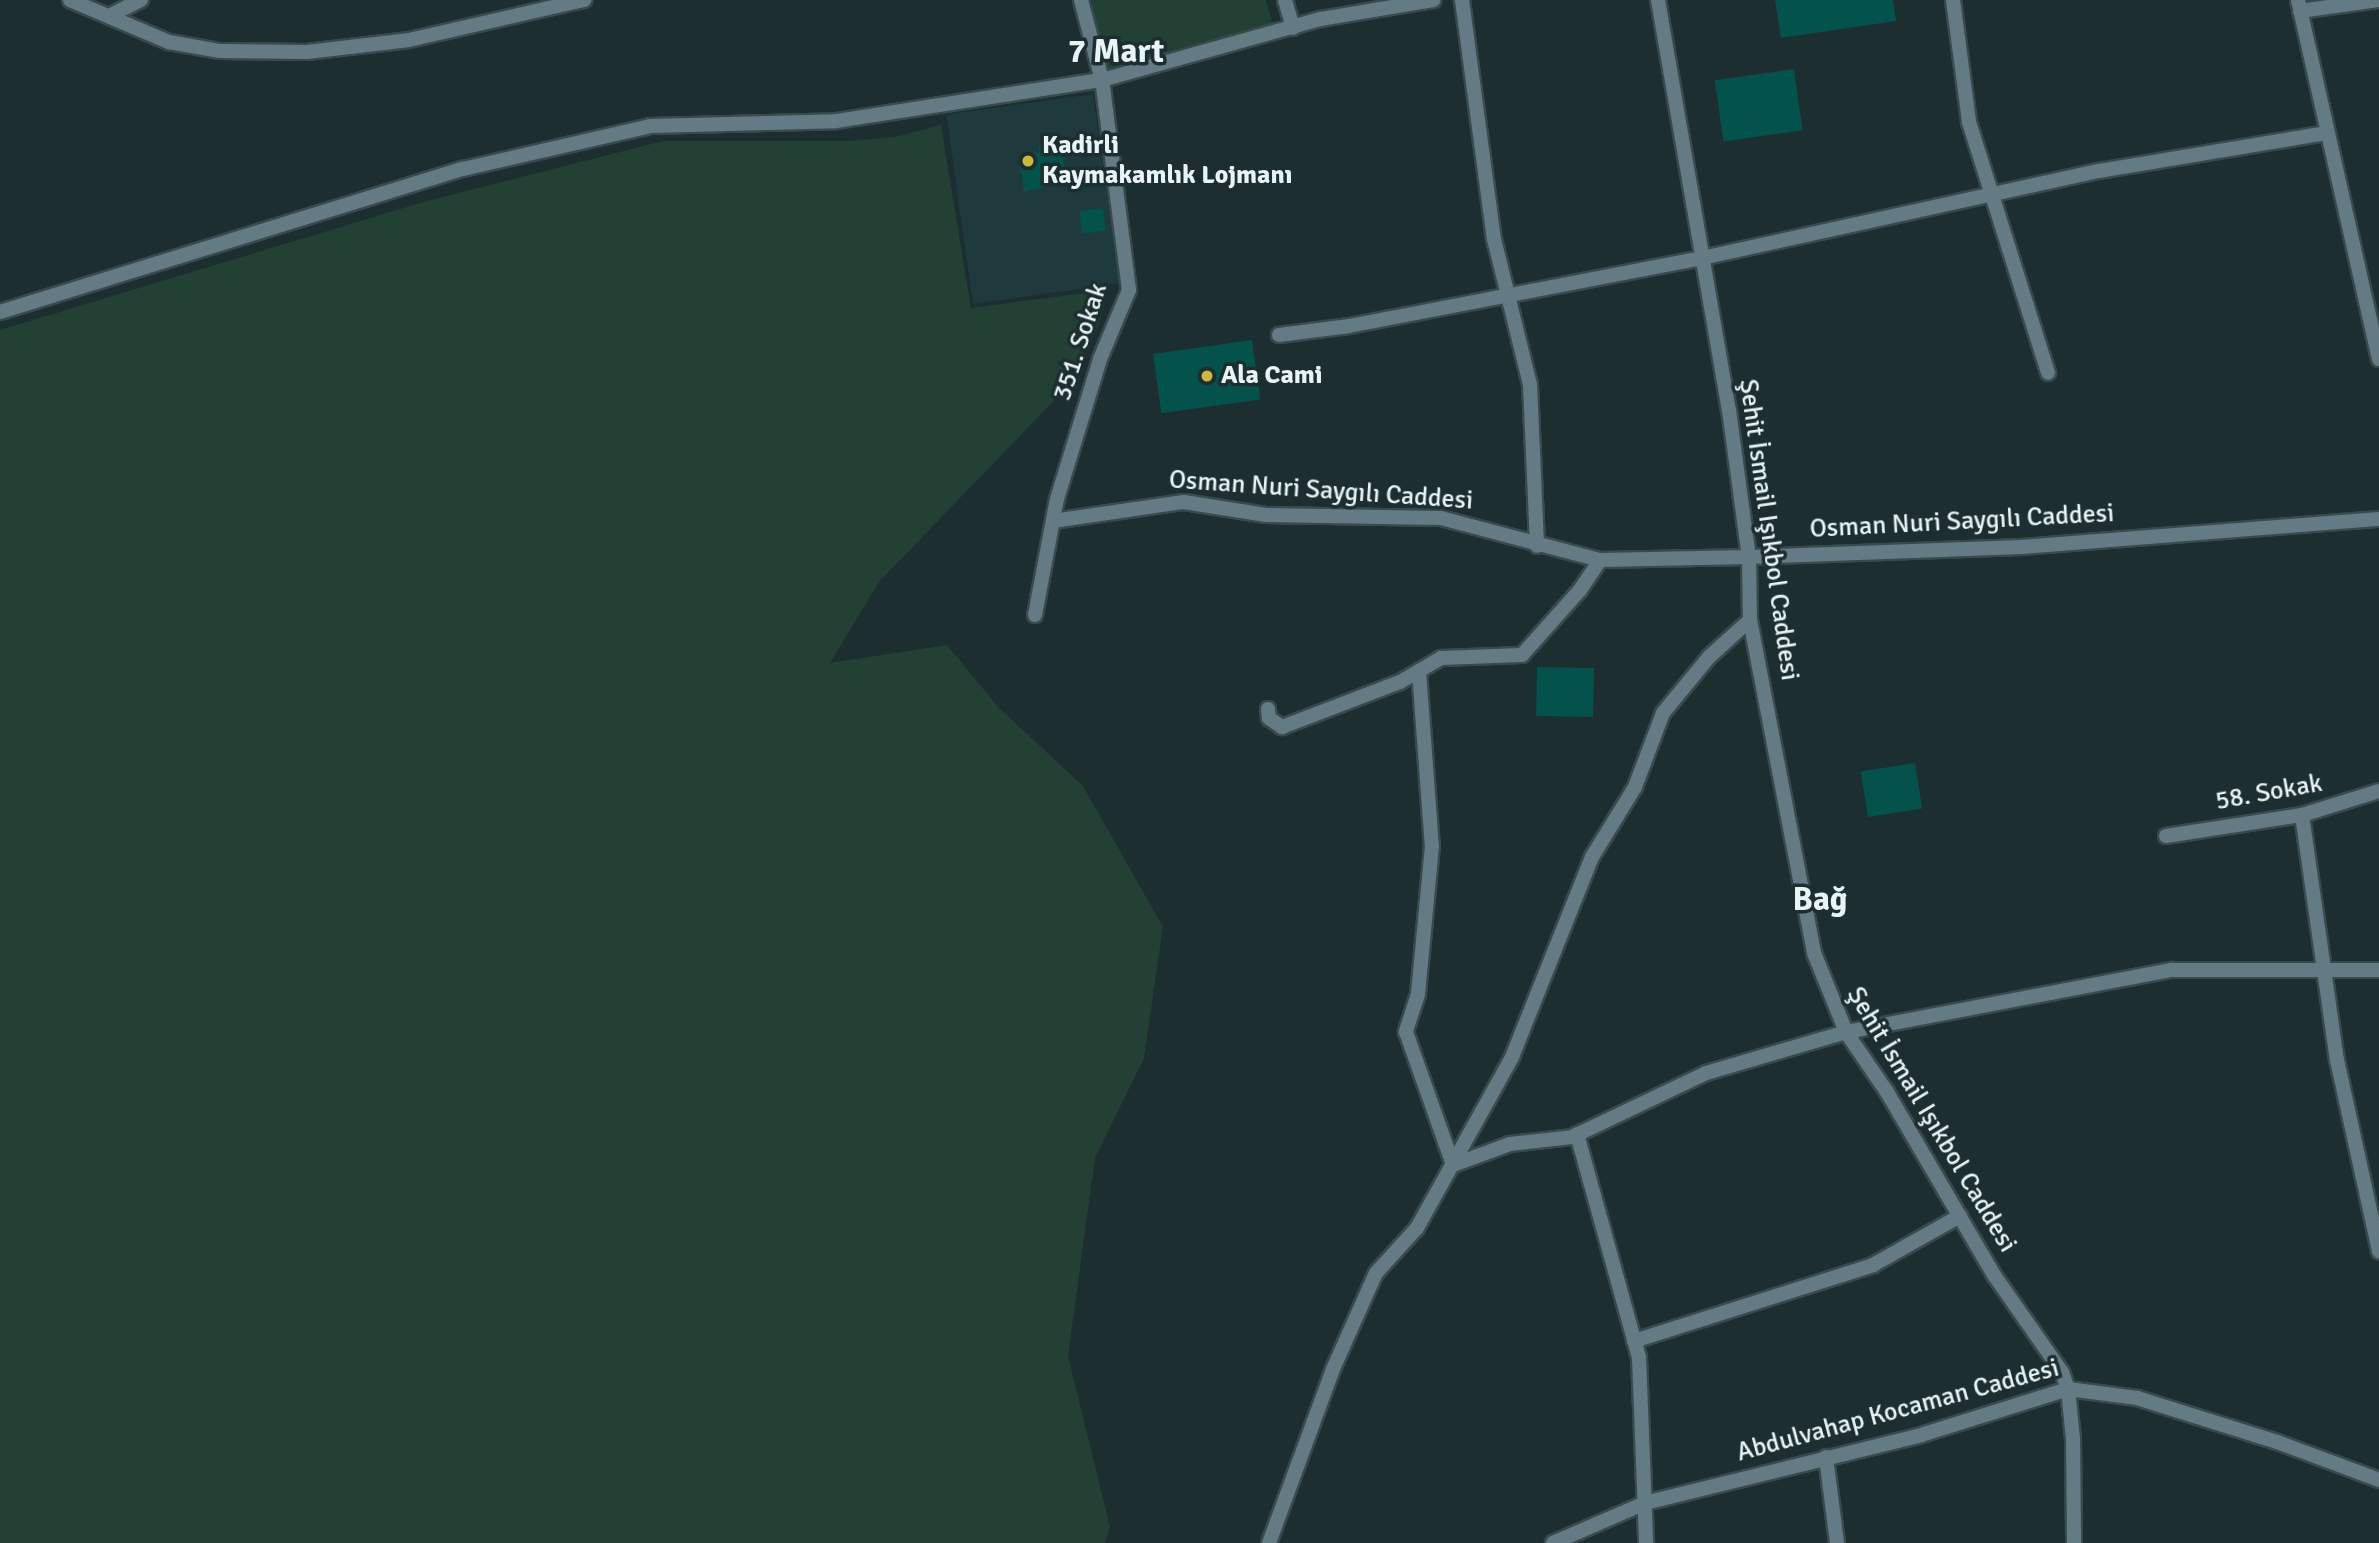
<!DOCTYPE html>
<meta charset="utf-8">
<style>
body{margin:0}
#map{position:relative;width:2379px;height:1543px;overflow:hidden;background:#1c2e30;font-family:Signika,sans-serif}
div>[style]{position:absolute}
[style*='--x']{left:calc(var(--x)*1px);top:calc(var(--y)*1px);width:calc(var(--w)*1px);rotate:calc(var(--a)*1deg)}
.built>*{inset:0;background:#1f3a3d;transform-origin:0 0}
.green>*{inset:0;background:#224033}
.building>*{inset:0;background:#03524b;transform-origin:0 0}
.roads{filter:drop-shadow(2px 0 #394a4c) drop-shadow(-2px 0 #394a4c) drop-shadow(0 2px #394a4c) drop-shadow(0 -2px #394a4c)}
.minor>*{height:14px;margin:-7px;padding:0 7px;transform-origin:7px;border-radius:7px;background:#647b85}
.tertiary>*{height:14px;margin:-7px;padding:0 7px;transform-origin:7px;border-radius:7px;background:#647b85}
.dots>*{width:19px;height:19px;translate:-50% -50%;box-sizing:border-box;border:4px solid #1c2e30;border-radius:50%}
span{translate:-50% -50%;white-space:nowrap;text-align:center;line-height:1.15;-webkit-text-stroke:7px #1c2e30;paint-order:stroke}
.poi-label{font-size:26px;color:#e9f4f6;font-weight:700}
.left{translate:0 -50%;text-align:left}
.street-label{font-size:26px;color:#e9f4f6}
.district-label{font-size:33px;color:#e9f4f6;font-weight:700}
</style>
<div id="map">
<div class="built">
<div style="left:1093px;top:94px;width:191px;height:148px;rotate:82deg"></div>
</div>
<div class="green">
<div style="clip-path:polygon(1081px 0,1266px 0,1275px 34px,1102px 80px)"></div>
<div style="clip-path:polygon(941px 125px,971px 308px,1108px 290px,1099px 324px,1069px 385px,879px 582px,830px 663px,947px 645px,999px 708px,1083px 786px,1163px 927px,1144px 1058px,1095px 1158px,1068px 1356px,1110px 1527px,1105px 1543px,0 1543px,0 330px,420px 203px,663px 141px,846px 141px,895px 137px)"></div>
</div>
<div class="building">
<div style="clip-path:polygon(1775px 0,1893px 0,1896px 21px,1781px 38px)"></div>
<div style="left:1794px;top:69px;width:62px;height:80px;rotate:82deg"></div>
<div style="clip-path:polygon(1061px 143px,1067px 182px,1024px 192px,1019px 155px,1039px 153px,1038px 146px)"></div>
<div style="left:1103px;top:208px;width:23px;height:24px;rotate:83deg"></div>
<div style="left:1252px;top:340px;width:60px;height:100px;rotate:82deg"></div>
<div style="left:1537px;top:667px;width:57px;height:49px;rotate:1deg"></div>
<div style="left:1915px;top:763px;width:46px;height:55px;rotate:81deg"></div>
</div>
<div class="roads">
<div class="minor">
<div style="--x:70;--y:0;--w:108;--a:23"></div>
<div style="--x:169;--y:42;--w:52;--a:10"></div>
<div style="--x:220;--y:51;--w:87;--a:0.7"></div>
<div style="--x:307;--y:52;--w:103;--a:-6.7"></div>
<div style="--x:409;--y:40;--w:180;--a:-12.9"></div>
<div style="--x:1285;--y:0;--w:29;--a:74"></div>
<div style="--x:1462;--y:0;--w:241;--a:82.4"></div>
<div style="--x:1494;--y:239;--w:149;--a:76.1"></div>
<div style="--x:1530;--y:384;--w:162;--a:87.5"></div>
<div style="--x:1953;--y:0;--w:123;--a:82.5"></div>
<div style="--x:1969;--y:122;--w:263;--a:72.5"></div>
<div style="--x:109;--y:16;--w:36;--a:-27"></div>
<div style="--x:1279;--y:335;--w:71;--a:-7.3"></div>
<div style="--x:1349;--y:326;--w:359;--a:-10.9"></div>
<div style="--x:1702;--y:258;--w:406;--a:-12.4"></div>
<div style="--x:2099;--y:171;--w:229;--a:-9.5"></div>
<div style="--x:1053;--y:521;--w:132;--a:-8.3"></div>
<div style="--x:1184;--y:502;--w:83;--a:9"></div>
<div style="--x:1266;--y:515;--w:175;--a:1"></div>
<div style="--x:1441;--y:518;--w:164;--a:14.8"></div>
<div style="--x:1600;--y:560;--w:149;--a:-1.2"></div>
<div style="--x:1035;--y:615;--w:118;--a:-79.3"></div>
<div style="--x:1057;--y:499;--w:146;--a:-72.9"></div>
<div style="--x:1100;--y:359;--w:75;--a:-67.2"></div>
<div style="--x:1129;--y:290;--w:212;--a:-97.3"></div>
<div style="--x:1102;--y:80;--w:83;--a:-104.7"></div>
<div style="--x:1419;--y:671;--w:175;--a:85.8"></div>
<div style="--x:1432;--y:846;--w:149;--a:95.4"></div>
<div style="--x:1418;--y:994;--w:40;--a:108"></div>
<div style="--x:1406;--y:1032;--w:141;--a:70.5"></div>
<div style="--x:1453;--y:1165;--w:61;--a:-20.2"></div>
<div style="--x:1510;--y:1144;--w:62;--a:-6.4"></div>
<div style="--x:1572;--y:1137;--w:148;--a:-25.5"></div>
<div style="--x:1706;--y:1073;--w:146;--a:-16.3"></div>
<div style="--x:1846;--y:1032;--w:331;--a:-10.8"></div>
<div style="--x:2171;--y:970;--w:208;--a:0"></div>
<div style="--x:1268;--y:709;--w:9;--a:84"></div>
<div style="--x:1269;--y:718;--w:16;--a:35"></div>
<div style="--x:1282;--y:727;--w:126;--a:-20.9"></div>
<div style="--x:1400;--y:682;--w:48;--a:-30.3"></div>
<div style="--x:1441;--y:658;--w:81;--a:-2.1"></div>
<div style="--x:1522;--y:655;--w:87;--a:-48.3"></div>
<div style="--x:1580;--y:590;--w:36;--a:-56"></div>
<div style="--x:2302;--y:815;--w:247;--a:81.9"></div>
<div style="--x:2337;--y:1060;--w:196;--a:77.6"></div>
<div style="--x:2166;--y:836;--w:138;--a:-8.8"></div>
<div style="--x:2302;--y:815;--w:81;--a:-17.3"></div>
<div style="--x:1577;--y:1134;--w:231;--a:74.5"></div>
<div style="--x:1639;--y:1357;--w:186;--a:87.8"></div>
<div style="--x:1634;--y:1341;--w:251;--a:-17.6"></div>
<div style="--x:1873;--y:1265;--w:100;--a:-29.4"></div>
<div style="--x:1826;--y:1457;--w:87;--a:82.7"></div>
<div style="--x:1269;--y:1543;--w:185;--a:-69.8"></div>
<div style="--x:1333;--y:1369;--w:105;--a:-65.9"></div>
<div style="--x:1376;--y:1273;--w:61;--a:-47.7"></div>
<div style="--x:1417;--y:1228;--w:196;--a:-60.9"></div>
<div style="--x:1512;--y:1057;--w:215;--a:-68.2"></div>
<div style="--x:1592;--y:857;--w:82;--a:-58.4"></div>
<div style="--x:1635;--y:787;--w:79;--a:-69.3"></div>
<div style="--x:1663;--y:713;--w:72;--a:-50.6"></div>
<div style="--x:1709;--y:657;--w:55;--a:-42.1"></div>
</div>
<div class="tertiary">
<div style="--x:1658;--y:0;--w:416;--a:80.2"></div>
<div style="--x:1729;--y:410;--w:148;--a:82.3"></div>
<div style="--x:1749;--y:557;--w:63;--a:89.1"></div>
<div style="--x:1750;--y:620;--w:339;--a:79.1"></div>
<div style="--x:1814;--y:953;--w:85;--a:67.9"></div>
<div style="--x:1846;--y:1032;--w:73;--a:55.7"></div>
<div style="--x:1887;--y:1092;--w:212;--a:59.7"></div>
<div style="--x:1994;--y:1275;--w:118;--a:55"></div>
<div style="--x:2062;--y:1372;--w:18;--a:71"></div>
<div style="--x:2068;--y:1389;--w:50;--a:84.3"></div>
<div style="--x:2073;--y:1439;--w:104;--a:89.4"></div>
<div style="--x:2298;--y:0;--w:368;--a:77.3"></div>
<div style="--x:2300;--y:11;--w:79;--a:-8"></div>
<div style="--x:0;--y:312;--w:485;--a:-17.2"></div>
<div style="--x:463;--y:169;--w:192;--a:-12.9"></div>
<div style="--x:650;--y:126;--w:186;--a:-1.5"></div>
<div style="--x:836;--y:121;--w:269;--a:-8.8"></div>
<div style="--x:1102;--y:80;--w:227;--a:-15.6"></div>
<div style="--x:1321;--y:19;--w:114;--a:-9.6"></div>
<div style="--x:1749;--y:557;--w:273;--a:-2.1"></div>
<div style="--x:2022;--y:547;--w:358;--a:-4.5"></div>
<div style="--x:1553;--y:1543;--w:100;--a:-23.5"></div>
<div style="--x:1645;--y:1503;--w:284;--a:-13.8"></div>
<div style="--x:1921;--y:1435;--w:154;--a:-17.4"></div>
<div style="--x:2068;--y:1389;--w:70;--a:7.4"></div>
<div style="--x:2137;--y:1398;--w:147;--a:17.4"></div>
<div style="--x:2277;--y:1442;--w:109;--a:20.4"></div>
</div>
</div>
<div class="dots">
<div style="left:1028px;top:161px;background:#ccb939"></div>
<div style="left:1207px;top:376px;background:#ccb939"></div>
</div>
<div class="poi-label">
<span class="left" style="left:1042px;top:161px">Kadirli<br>Kaymakamlık Lojmanı</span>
<span class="left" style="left:1221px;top:376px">Ala Cami</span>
</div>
<div class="street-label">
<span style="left:1081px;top:342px;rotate:-72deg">351. Sokak</span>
<span style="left:1321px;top:491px;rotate:4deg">Osman Nuri Saygılı Caddesi</span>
<span style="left:1962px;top:522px;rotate:-3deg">Osman Nuri Saygılı Caddesi</span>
<span style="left:1768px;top:530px;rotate:82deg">Şehit İsmail Işıkbol Caddesi</span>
<span style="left:2269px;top:793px;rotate:-10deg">58. Sokak</span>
<span style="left:1931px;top:1120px;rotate:59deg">Şehit İsmail Işıkbol Caddesi</span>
<span style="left:1898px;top:1411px;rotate:-15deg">Abdulvahap Kocaman Caddesi</span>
</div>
<div class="district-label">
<span style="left:1116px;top:52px">7 Mart</span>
<span style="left:1820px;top:900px">Bağ</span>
</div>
</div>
